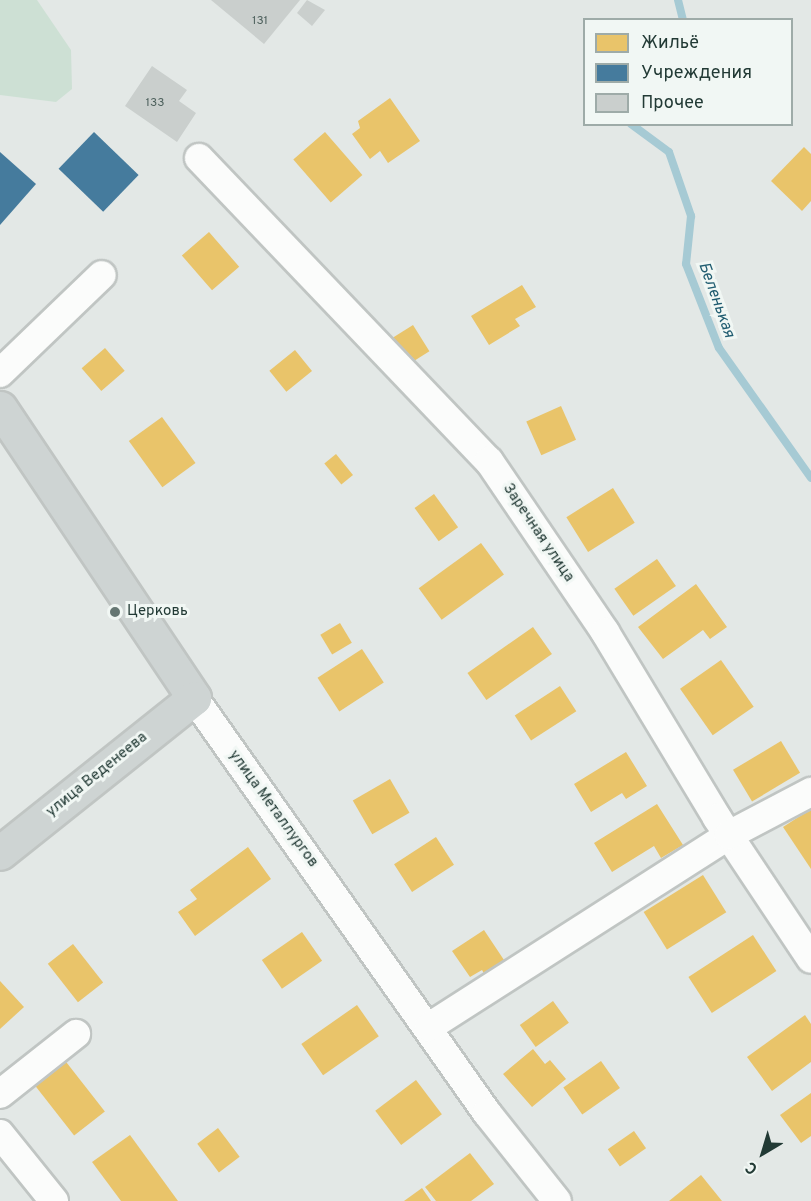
<!DOCTYPE html>
<meta charset="utf-8">
<style>
body{margin:0}
#map{position:relative;width:811px;height:1201px;overflow:hidden;background:#e3e8e6;font-family:Overpass,sans-serif}
div>[style]{position:absolute}
[style*='--x']{left:calc(var(--x)*1px);top:calc(var(--y)*1px);width:calc(var(--w)*1px);rotate:calc(var(--a)*1deg)}
.green>*{inset:0;background:#cde0d4}
.homes>*{inset:0;background:#e9c46a;transform-origin:0 0}
.public>*{inset:0;background:#457b9d;transform-origin:0 0}
.stream>*{height:8px;margin:-4px;padding:0 4px;transform-origin:4px;border-radius:4px;background:#a6cad4}
.building>*{inset:0;background:#cacfcd}
.roads{filter:drop-shadow(2px 0 #c0c5c3) drop-shadow(-2px 0 #c0c5c3) drop-shadow(0 2px #c0c5c3) drop-shadow(0 -2px #c0c5c3)}
.minor>*{height:28px;margin:-14px;padding:0 14px;transform-origin:14px;border-radius:14px;background:#fbfcfb}
.major>*{height:33px;margin:-16.5px;padding:0 16.5px;transform-origin:16.5px;border-radius:16.5px;background:#ced4d3}
.dots>*{width:16px;height:16px;translate:-50% -50%;box-sizing:border-box;border:3px solid #f1f7f4;border-radius:50%}
span{translate:-50% -50%;white-space:nowrap;text-align:center;line-height:1.15;-webkit-text-stroke:6px #f1f7f4;paint-order:stroke}
.number-label{font-size:12px;color:#4d605c}
.number-label span{-webkit-text-stroke-width:0}
.street-label{font-size:15px;color:#223a35}
.poi-label{font-size:15px;color:#223a35}
.left{translate:0 -50%;text-align:left}
.water-label{font-size:16px;color:#215d71;font-style:italic}
.legend{position:absolute;left:583px;top:18px;width:210px;height:108px;box-sizing:border-box;background:#f1f7f4;border:2px solid #9eaba8;margin:0;padding:8px 10px;list-style:none;font-size:18px;color:#223a35}
.legend li{display:flex;align-items:center;gap:12px;height:30px}
.legend b{width:30px;border:2px solid #9eaba8}
.north{position:absolute;left:733px;top:1123px;width:60px;height:60px;-webkit-text-stroke:4px #f1f7f4;paint-order:stroke;rotate:218deg;font-size:16px;font-weight:700;line-height:24px;text-align:center;color:#223a35}
.north::after{content:'';display:block;margin:auto;width:21px;height:27px;background:#223a35;clip-path:polygon(50% 0,100% 100%,50% 72%,0 100%)}
</style>
<div id="map">
<div class="green">
<div style="clip-path:polygon(0 0,37px 0,71px 50px,72px 89px,56px 102px,0 95px)"></div>
</div>
<div class="homes">
<div style="clip-path:polygon(390px 98px,420px 141px,388px 163px,380px 151px,370px 159px,352px 134px,360px 128px,358px 121px)"></div>
<div style="left:325px;top:132px;width:57px;height:42px;rotate:49deg"></div>
<div style="clip-path:polygon(804px 147px,811px 154px,811px 201px,802px 211px,771px 181px)"></div>
<div style="left:209px;top:232px;width:46px;height:36px;rotate:49deg"></div>
<div style="clip-path:polygon(522px 285px,536px 307px,515px 319px,520px 326px,489px 345px,471px 316px)"></div>
<div style="left:413px;top:325px;width:31px;height:30px;rotate:58deg"></div>
<div style="left:105px;top:348px;width:30px;height:31px;rotate:49deg"></div>
<div style="left:295px;top:350px;width:27px;height:33px;rotate:51deg"></div>
<div style="left:561px;top:406px;width:37px;height:38px;rotate:66deg"></div>
<div style="left:162px;top:417px;width:57px;height:41px;rotate:54deg"></div>
<div style="left:336px;top:454px;width:27px;height:15px;rotate:51deg"></div>
<div style="left:613px;top:488px;width:41px;height:55px;rotate:58deg"></div>
<div style="left:434px;top:494px;width:41px;height:24px;rotate:54deg"></div>
<div style="left:481px;top:543px;width:39px;height:77px;rotate:54deg"></div>
<div style="left:657px;top:559px;width:33px;height:52px;rotate:55deg"></div>
<div style="clip-path:polygon(696px 584px,727px 627px,710px 639px,703px 630px,663px 659px,638px 627px)"></div>
<div style="left:340px;top:623px;width:23px;height:23px;rotate:59deg"></div>
<div style="left:533px;top:627px;width:33px;height:80px;rotate:55deg"></div>
<div style="left:362px;top:649px;width:40px;height:53px;rotate:57deg"></div>
<div style="left:721px;top:660px;width:57px;height:50px;rotate:55deg"></div>
<div style="left:560px;top:686px;width:30px;height:54px;rotate:57deg"></div>
<div style="left:781px;top:741px;width:37px;height:56px;rotate:59deg"></div>
<div style="clip-path:polygon(626px 752px,647px 786px,626px 799px,622px 793px,591px 812px,574px 784px)"></div>
<div style="left:390px;top:779px;width:39px;height:43px;rotate:60deg"></div>
<div style="clip-path:polygon(657px 804px,683px 845px,661px 858px,654px 846px,612px 872px,594px 843px)"></div>
<div style="clip-path:polygon(811px 809px,811px 869px,783px 827px)"></div>
<div style="left:436px;top:837px;width:33px;height:50px;rotate:57deg"></div>
<div style="clip-path:polygon(248px 847px,271px 879px,195px 936px,178px 912px,197px 899px,190px 890px)"></div>
<div style="left:703px;top:875px;width:44px;height:70px;rotate:58deg"></div>
<div style="clip-path:polygon(484px 930px,508px 966px,488px 980px,482px 970px,470px 977px,452px 951px)"></div>
<div style="left:302px;top:932px;width:35px;height:49px;rotate:55deg"></div>
<div style="left:753px;top:935px;width:43px;height:77px;rotate:57deg"></div>
<div style="left:73px;top:944px;width:49px;height:32px;rotate:52deg"></div>
<div style="clip-path:polygon(0 981px,24px 1007px,0 1029px)"></div>
<div style="left:553px;top:1001px;width:27px;height:41px;rotate:54deg"></div>
<div style="left:357px;top:1005px;width:38px;height:68px;rotate:55deg"></div>
<div style="clip-path:polygon(805px 1015px,811px 1024px,811px 1062px,772px 1091px,747px 1057px)"></div>
<div style="clip-path:polygon(533px 1049px,545px 1064px,550px 1060px,566px 1079px,532px 1107px,503px 1074px)"></div>
<div style="left:63px;top:1058px;width:68px;height:39px;rotate:52deg"></div>
<div style="left:601px;top:1061px;width:33px;height:46px;rotate:55deg"></div>
<div style="left:416px;top:1080px;width:43px;height:51px;rotate:53deg"></div>
<div style="clip-path:polygon(811px 1093px,811px 1136px,801px 1143px,780px 1115px)"></div>
<div style="left:218px;top:1128px;width:36px;height:26px;rotate:53deg"></div>
<div style="left:634px;top:1131px;width:21px;height:32px;rotate:55deg"></div>
<div style="clip-path:polygon(130px 1135px,178px 1201px,121px 1201px,92px 1162px)"></div>
<div style="clip-path:polygon(470px 1153px,494px 1184px,471px 1201px,436px 1201px,425px 1187px)"></div>
<div style="clip-path:polygon(701px 1175px,722px 1201px,669px 1201px)"></div>
<div style="clip-path:polygon(422px 1188px,431px 1201px,404px 1201px)"></div>
</div>
<div class="public">
<div style="left:94px;top:132px;width:62px;height:51px;rotate:44deg"></div>
<div style="clip-path:polygon(0 152px,36px 184px,0 225px)"></div>
</div>
<div class="stream">
<div style="--x:678;--y:0;--w:21;--a:76"></div>
<div style="--x:631;--y:124;--w:47;--a:36.4"></div>
<div style="--x:669;--y:152;--w:68;--a:71"></div>
<div style="--x:691;--y:216;--w:48;--a:95.9"></div>
<div style="--x:686;--y:264;--w:90;--a:68.6"></div>
<div style="--x:719;--y:348;--w:159;--a:54.7"></div>
</div>
<div class="building">
<div style="clip-path:polygon(211px 0,300px 0,264px 44px)"></div>
<div style="clip-path:polygon(307px 0,325px 10px,312px 26px,297px 13px)"></div>
<div style="clip-path:polygon(152px 66px,187px 90px,179px 101px,196px 113px,177px 142px,125px 106px)"></div>
</div>
<div class="roads">
<div class="minor">
<div style="--x:199;--y:158;--w:419;--a:46.3"></div>
<div style="--x:489;--y:461;--w:207;--a:55.8"></div>
<div style="--x:605;--y:632;--w:217;--a:58.9"></div>
<div style="--x:717;--y:818;--w:169;--a:56.3"></div>
<div style="--x:0;--y:373;--w:141;--a:-43.9"></div>
<div style="--x:194;--y:698;--w:508;--a:54.78"></div>
<div style="--x:487;--y:1113;--w:112;--a:51.5"></div>
<div style="--x:429;--y:1027;--w:356;--a:-32.6"></div>
<div style="--x:729;--y:835;--w:93;--a:-27.7"></div>
<div style="--x:0;--y:1094;--w:97;--a:-38.3"></div>
<div style="--x:0;--y:1134;--w:86;--a:51.1"></div>
</div>
<div class="major">
<div style="--x:0;--y:408;--w:349;--a:56.2"></div>
<div style="--x:194;--y:698;--w:248;--a:141.4"></div>
</div>
</div>
<div class="dots">
<div style="left:115px;top:612px;background:#667773"></div>
</div>
<div class="number-label">
<span style="left:260px;top:22px">131</span>
<span style="left:155px;top:104px">133</span>
</div>
<div class="street-label">
<span style="left:538px;top:533px;rotate:56deg">Заречная улица</span>
<span style="left:97px;top:775px;rotate:-39deg">улица Веденеева</span>
<span style="left:273px;top:809px;rotate:54deg">улица Металлургов</span>
</div>
<div class="poi-label">
<span class="left" style="left:127px;top:612px">Церковь</span>
</div>
<div class="water-label">
<span style="left:716px;top:300px;rotate:70deg">Беленькая</span>
</div>
<ul class="legend">
<li><b style="height:16px;background:#e9c46a"></b>Жильё</li>
<li><b style="height:16px;background:#457b9d"></b>Учреждения</li>
<li><b style="height:16px;background:#cacfcd"></b>Прочее</li>
</ul>
<div class="north">С</div>
</div>
